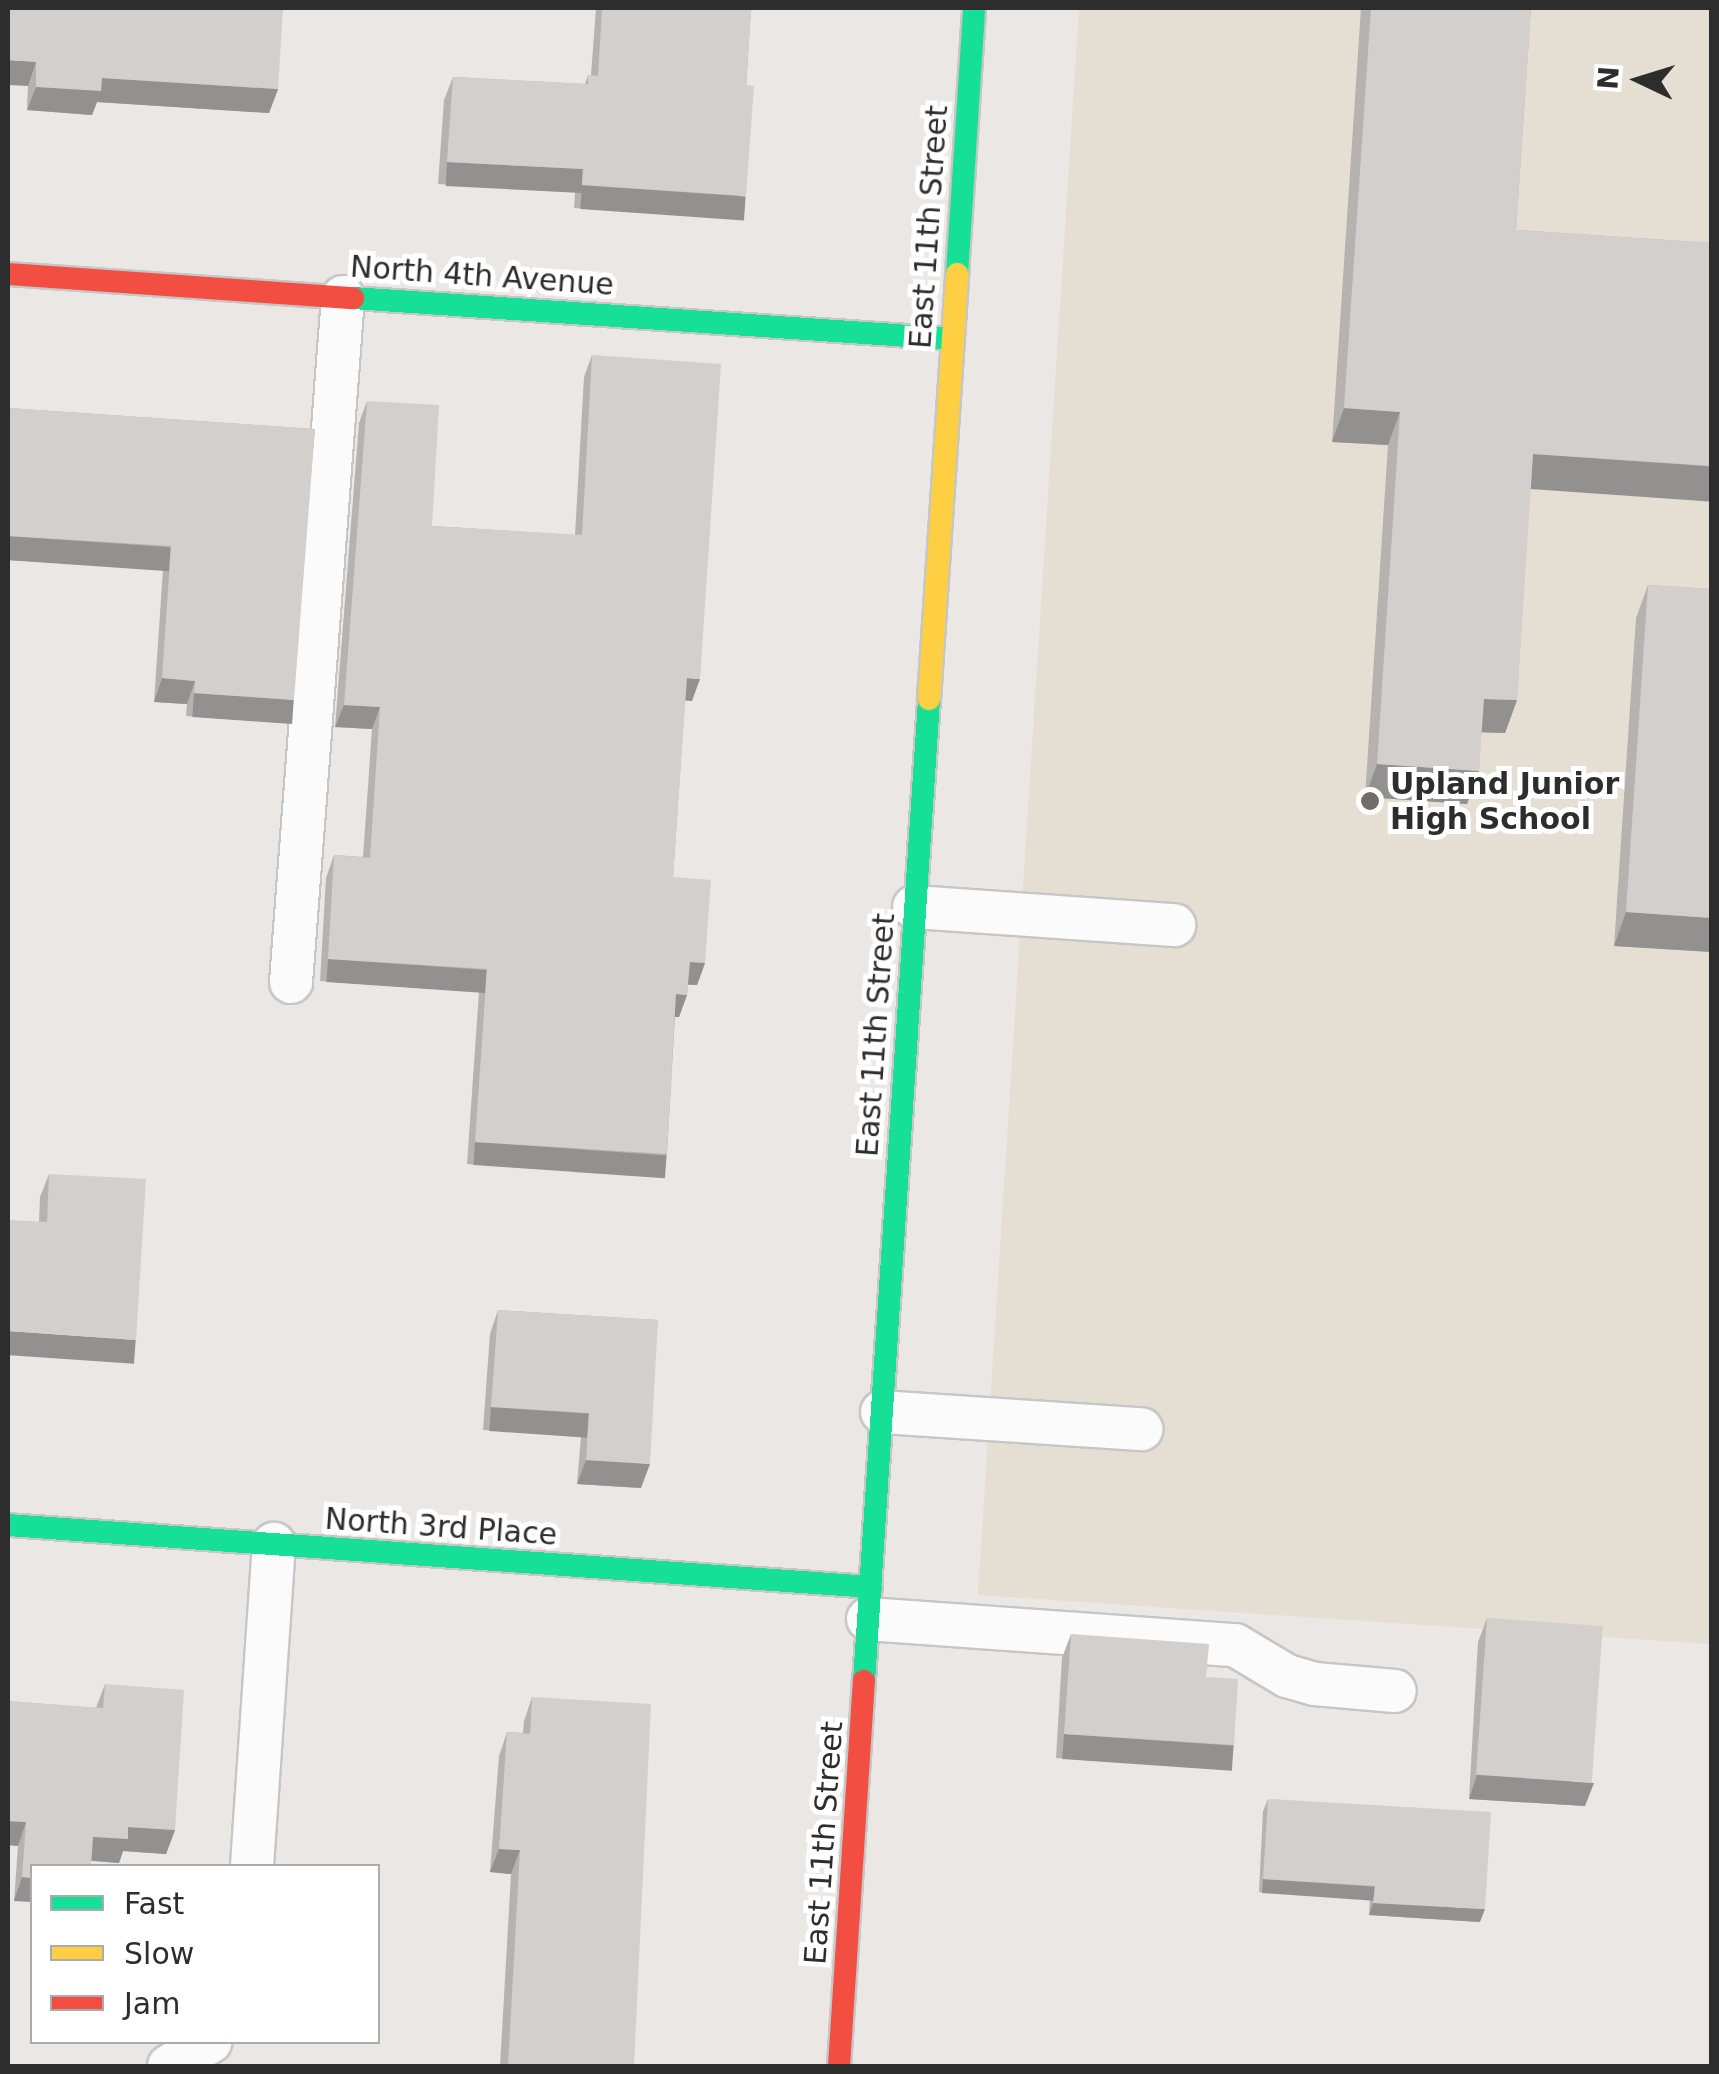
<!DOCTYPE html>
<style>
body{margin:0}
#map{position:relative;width:1719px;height:2074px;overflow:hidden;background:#eae7e4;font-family:"DejaVu Sans",sans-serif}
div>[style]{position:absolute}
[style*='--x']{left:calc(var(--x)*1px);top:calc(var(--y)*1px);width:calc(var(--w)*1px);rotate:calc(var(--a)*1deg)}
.education>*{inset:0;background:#e4ded3}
.roads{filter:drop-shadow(2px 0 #c6c6c6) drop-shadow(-2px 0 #c6c6c6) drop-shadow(0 2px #c6c6c6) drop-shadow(0 -2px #c6c6c6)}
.lane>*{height:42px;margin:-21px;padding:0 21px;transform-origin:21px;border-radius:21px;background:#fcfbfb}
.fast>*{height:22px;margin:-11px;padding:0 11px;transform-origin:11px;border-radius:11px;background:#16e098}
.slow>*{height:22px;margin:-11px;padding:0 11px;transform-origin:11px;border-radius:11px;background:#ffcf43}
.jam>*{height:22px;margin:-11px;padding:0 11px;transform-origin:11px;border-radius:11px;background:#f24e42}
.wall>*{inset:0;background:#b5b2b0}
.shaded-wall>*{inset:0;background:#939190;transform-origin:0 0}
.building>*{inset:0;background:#d2cfcd;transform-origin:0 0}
.dots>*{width:28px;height:28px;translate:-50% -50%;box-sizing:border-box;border:5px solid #fff;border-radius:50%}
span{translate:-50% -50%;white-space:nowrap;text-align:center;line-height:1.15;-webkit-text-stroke:10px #fff;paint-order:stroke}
.street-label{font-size:30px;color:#2d2d2d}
.poi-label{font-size:30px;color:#2d2d2d;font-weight:700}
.left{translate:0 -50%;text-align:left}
.frame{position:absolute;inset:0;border:10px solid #2d2d2d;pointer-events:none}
.legend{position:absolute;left:30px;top:1864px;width:350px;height:180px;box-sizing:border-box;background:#fff;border:2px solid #ababab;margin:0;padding:12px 18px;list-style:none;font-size:30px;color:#2d2d2d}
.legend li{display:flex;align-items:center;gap:20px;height:50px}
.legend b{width:50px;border:2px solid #ababab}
.north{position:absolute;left:1589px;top:30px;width:100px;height:100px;-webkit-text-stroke:8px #fff;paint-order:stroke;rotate:274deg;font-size:28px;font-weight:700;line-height:40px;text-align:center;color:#2d2d2d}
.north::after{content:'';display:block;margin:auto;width:35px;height:45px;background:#2d2d2d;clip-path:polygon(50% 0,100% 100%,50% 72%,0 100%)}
</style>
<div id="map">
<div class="education">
<div style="clip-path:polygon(1079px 8px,1711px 8px,1711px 1644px,978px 1595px)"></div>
</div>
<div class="roads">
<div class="lane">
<div style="--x:914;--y:907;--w:261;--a:4"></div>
<div style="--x:291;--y:982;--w:687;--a:-85.66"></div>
<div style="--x:882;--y:1412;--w:260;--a:3.8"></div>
<div style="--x:868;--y:1619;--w:368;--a:4.1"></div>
<div style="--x:1235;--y:1645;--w:61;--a:30.8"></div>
<div style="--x:1287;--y:1676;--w:29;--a:16"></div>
<div style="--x:1315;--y:1684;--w:80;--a:5"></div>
<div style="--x:252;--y:1866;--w:323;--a:-86.1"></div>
<div style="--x:169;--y:2066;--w:48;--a:-30.3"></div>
</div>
<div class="fast">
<div style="--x:957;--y:274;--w:267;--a:-86.3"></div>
<div style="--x:353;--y:298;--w:601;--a:3.91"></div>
<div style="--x:8;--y:1525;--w:865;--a:4.11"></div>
<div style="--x:864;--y:1681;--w:984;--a:-86.21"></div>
</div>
<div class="slow">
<div style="--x:929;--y:699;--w:426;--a:-86.2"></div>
</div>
<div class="jam">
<div style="--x:8;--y:274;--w:346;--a:4"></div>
<div style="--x:839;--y:2066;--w:386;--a:-86.3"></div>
</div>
</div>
<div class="wall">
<div style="clip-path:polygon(8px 8px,278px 89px,269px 113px,97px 102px,92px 115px,27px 110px,28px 86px)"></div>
<div style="clip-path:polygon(596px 8px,751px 8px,738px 219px,574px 208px,575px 192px,438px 184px,444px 100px,453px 77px,585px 84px,588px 75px,591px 75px)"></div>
<div style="clip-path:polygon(1361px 8px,1531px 8px,1516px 230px,1712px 243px,1712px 499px,1530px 487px,1517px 700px,1505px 733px,1481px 732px,1479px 771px,1467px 804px,1365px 797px,1388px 445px,1332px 442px)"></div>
<div style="clip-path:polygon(592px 355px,692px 701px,685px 700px,673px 877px,705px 963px,697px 985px,688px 985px,687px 995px,679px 1017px,675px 1017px,667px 1154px,659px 1176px,467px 1164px,479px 992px,320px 981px,326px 878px,334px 855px,363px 857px,372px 729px,335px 727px,359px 423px,367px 401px,432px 526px,575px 535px,584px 377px)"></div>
<div style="clip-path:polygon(8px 408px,315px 429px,286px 723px,186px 716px,187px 704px,154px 702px,163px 569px,8px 560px)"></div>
<div style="clip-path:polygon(1648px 585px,1712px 589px,1712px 952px,1614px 946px,1636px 618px)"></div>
<div style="clip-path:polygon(49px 1174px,127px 1364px,39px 1222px,40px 1197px)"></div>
<div style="clip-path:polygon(498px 1310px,658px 1320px,641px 1488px,577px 1484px,581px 1436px,483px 1430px,490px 1334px)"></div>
<div style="clip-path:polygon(1487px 1618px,1585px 1806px,1469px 1799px,1478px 1642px)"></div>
<div style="clip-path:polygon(1071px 1634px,1206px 1677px,1234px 1745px,1225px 1769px,1056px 1758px,1062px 1658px)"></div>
<div style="clip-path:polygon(105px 1684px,175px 1830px,166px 1854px,123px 1851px,119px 1863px,91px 1861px,14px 1901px,18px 1846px,8px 1845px,8px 1701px,96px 1708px)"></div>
<div style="clip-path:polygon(532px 1697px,634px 2066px,500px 2066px,511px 1874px,490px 1872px,499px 1756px,507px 1732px,523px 1733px,524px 1721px)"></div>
<div style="clip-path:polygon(1268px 1799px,1480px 1922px,1369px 1915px,1370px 1898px,1259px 1892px,1263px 1811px)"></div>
</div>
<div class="shaded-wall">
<div style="clip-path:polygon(8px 60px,36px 62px,28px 86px,8px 85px)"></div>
<div style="clip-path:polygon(102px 78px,278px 89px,269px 113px,97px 102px,92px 115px,27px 110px,36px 87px)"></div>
<div style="left:447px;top:162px;width:136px;height:24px;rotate:3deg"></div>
<div style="left:582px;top:185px;width:164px;height:24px;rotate:4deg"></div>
<div style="clip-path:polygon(1344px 408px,1400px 412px,1388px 445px,1332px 442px)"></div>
<div style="left:1533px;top:454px;width:179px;height:35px;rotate:4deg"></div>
<div style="left:8px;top:536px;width:163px;height:24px;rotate:4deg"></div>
<div style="clip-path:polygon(162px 678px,195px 681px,187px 704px,154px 702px)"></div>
<div style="clip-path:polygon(687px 678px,700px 679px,692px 701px,679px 700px)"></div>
<div style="left:194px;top:693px;width:100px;height:24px;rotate:4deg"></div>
<div style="clip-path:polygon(1484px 699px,1517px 700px,1505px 733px,1472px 732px)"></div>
<div style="clip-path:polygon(344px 705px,380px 707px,372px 729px,335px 727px)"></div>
<div style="clip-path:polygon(1377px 764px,1479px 771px,1467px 804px,1365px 797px)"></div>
<div style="clip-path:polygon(1626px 912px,1712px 918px,1712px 952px,1614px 946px)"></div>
<div style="left:328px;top:959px;width:159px;height:23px;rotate:4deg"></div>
<div style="clip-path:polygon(690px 962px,705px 963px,697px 985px,682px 984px)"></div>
<div style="clip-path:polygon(676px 994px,687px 995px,679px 1017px,668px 1017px)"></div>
<div style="left:475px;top:1142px;width:192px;height:23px;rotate:4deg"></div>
<div style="left:8px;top:1331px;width:128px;height:24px;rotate:4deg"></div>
<div style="left:491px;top:1407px;width:98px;height:24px;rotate:4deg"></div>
<div style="clip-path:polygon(586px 1460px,650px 1464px,641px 1488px,577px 1484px)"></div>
<div style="left:1064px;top:1734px;width:170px;height:25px;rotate:4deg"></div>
<div style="clip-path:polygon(1477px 1775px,1594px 1783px,1585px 1806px,1469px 1799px)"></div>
<div style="clip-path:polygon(8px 1821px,26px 1822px,18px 1846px,8px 1845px)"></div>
<div style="clip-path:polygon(128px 1827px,175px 1830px,166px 1854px,123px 1851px,119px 1863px,84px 1860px,93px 1837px)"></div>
<div style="clip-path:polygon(499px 1849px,520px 1850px,511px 1874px,490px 1872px)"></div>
<div style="clip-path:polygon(22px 1877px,32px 1878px,32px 1902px,14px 1901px)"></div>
<div style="left:1263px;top:1879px;width:112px;height:14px;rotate:4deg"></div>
<div style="clip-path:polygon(1373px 1903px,1485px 1909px,1480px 1922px,1369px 1915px)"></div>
</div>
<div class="building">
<div style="clip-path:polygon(8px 8px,283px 8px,278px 89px,102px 78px,101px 91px,36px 87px,36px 62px,8px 60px)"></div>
<div style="clip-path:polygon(602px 8px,751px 8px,746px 85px,754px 86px,746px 196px,582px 185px,583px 169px,447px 162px,453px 77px,588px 84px,588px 75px,598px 76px)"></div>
<div style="clip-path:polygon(1371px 8px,1531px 8px,1516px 230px,1712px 243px,1712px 466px,1533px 454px,1517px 700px,1484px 699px,1479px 771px,1377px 764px,1400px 412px,1344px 408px)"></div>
<div style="clip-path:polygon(592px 355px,721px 364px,700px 679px,687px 678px,673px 877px,711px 880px,705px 963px,690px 962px,687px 995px,676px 994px,667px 1154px,475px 1142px,487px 969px,328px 959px,334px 855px,370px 858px,380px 707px,344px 705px,367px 401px,439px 405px,432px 526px,582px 535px)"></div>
<div style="clip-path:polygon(8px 408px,315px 429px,294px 700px,194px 693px,195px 681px,162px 678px,171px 546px,8px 536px)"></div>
<div style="clip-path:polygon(1648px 585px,1712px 589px,1712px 918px,1626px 912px)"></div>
<div style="clip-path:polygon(49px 1174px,146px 1179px,136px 1340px,8px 1331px,8px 1220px,47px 1222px)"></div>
<div style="clip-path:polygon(498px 1310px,658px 1320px,650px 1464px,586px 1460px,589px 1413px,491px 1407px)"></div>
<div style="left:1487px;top:1618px;width:116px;height:157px;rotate:4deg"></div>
<div style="clip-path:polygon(1071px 1634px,1209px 1644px,1206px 1677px,1238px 1679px,1234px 1745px,1064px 1734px)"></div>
<div style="clip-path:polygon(105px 1684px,184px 1690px,175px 1830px,128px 1827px,128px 1839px,93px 1837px,91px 1866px,32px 1866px,32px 1878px,22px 1877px,26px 1822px,8px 1821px,8px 1701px,103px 1708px)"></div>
<div style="clip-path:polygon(532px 1697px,651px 1704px,634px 2066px,508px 2065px,520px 1850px,499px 1849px,507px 1732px,530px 1734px)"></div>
<div style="clip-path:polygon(1268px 1799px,1491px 1812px,1485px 1909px,1373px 1903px,1375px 1886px,1263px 1879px)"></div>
</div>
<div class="dots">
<div style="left:1370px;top:801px;background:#6f6e6d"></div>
</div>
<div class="street-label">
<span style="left:929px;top:227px;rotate:-86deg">East 11th Street</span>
<span style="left:482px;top:276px;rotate:4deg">North 4th Avenue</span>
<span style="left:876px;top:1035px;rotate:-86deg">East 11th Street</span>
<span style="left:441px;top:1527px;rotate:4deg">North 3rd Place</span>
<span style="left:824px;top:1843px;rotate:-86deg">East 11th Street</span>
</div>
<div class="poi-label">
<span class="left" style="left:1390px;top:801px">Upland Junior<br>High School</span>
</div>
<div class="frame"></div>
<ul class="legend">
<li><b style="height:12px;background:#16e098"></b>Fast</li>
<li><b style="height:12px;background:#ffcf43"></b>Slow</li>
<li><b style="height:12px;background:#f24e42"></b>Jam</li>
</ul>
<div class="north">N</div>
</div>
